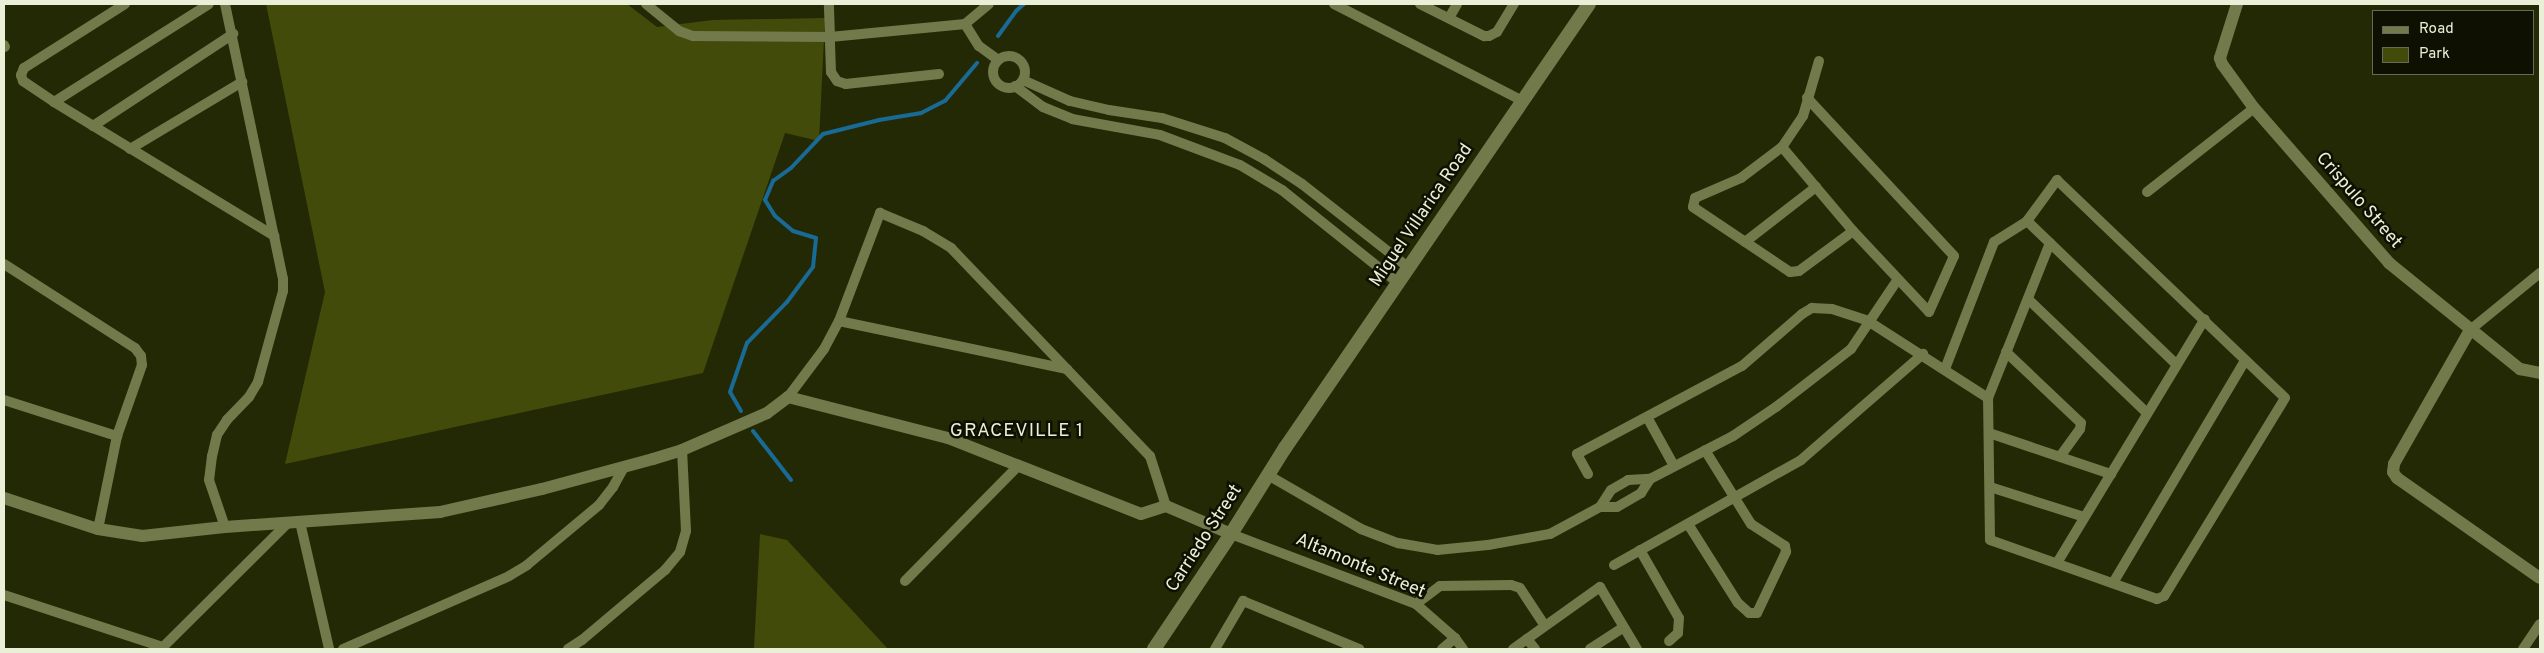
<!DOCTYPE html>
<style>
body{margin:0}
#map{position:relative;width:2544px;height:653px;overflow:hidden;background:#242905;font-family:Overpass,sans-serif}
div>[style]{position:absolute}
[style*='--x']{left:calc(var(--x)*1px);top:calc(var(--y)*1px);width:calc(var(--w)*1px);rotate:calc(var(--a)*1deg)}
.green>*{inset:0;background:#434b0b}
.stream>*{height:4px;margin:-2px;padding:0 2px;transform-origin:2px;border-radius:2px;background:#196a95}
.minor>*{height:10px;margin:-5px;padding:0 5px;transform-origin:5px;border-radius:5px;background:#727a4b}
.minor>.ring{margin:-5px;padding:0;box-sizing:content-box;background:none;border:10px solid #727a4b;border-radius:50%}
.tertiary>*{height:12px;margin:-6px;padding:0 6px;transform-origin:6px;border-radius:6px;background:#727a4b}
.secondary>*{height:14px;margin:-7px;padding:0 7px;transform-origin:7px;border-radius:7px;background:#727a4b}
span{translate:-50% -50%;white-space:nowrap;text-align:center;line-height:1.15;-webkit-text-stroke:5px #0e1001;paint-order:stroke}
.street-label{font-size:18px;color:#eaf0d7}
.neighbourhood-label{font-size:19px;color:#eaf0d7;letter-spacing:1px}
.frame{position:absolute;inset:0;border:5px solid #eaf0d7;pointer-events:none}
.legend{position:absolute;left:2372px;top:10px;width:162px;height:65px;box-sizing:border-box;background:#0e1001;border:1px solid #666a57;margin:0;padding:6px 9px;list-style:none;font-size:15px;color:#eaf0d7}
.legend li{display:flex;align-items:center;gap:10px;height:25px}
.legend b{width:25px;border:1px solid #666a57}
</style>
<div id="map">
<div class="green">
<div style="clip-path:polygon(266px 4px,627px 4px,657px 27px,713px 20px,825px 18px,819px 141px,785px 133px,703px 373px,285px 464px,325px 292px)"></div>
<div style="clip-path:polygon(760px 534px,787px 540px,888px 649px,754px 649px)"></div>
</div>
<div class="stream">
<div style="--x:998;--y:36;--w:31;--a:-54"></div>
<div style="--x:1016;--y:11;--w:11;--a:-41"></div>
<div style="--x:741;--y:411;--w:22;--a:-120"></div>
<div style="--x:730;--y:392;--w:52;--a:-70.9"></div>
<div style="--x:747;--y:343;--w:57;--a:-45.7"></div>
<div style="--x:787;--y:302;--w:44;--a:-53.4"></div>
<div style="--x:813;--y:267;--w:29;--a:-84"></div>
<div style="--x:816;--y:238;--w:24;--a:-163"></div>
<div style="--x:793;--y:231;--w:23;--a:-140"></div>
<div style="--x:775;--y:216;--w:19;--a:-122"></div>
<div style="--x:765;--y:200;--w:21;--a:-67"></div>
<div style="--x:773;--y:181;--w:22;--a:-36"></div>
<div style="--x:791;--y:168;--w:47;--a:-46.7"></div>
<div style="--x:823;--y:134;--w:58;--a:-14"></div>
<div style="--x:879;--y:120;--w:43;--a:-9.5"></div>
<div style="--x:921;--y:113;--w:27;--a:-27"></div>
<div style="--x:945;--y:101;--w:50;--a:-49.9"></div>
<div style="--x:753;--y:431;--w:62;--a:52.2"></div>
</div>
<div class="minor">
<div style="--x:125;--y:4;--w:120;--a:147.6"></div>
<div style="--x:24;--y:68;--w:8;--a:113"></div>
<div style="--x:21;--y:75;--w:6;--a:72"></div>
<div style="--x:23;--y:81;--w:37;--a:34"></div>
<div style="--x:54;--y:102;--w:258;--a:31.3"></div>
<div style="--x:274;--y:236;--w:44;--a:78.2"></div>
<div style="--x:283;--y:279;--w:12;--a:90"></div>
<div style="--x:283;--y:291;--w:94;--a:105.4"></div>
<div style="--x:258;--y:382;--w:17;--a:121"></div>
<div style="--x:249;--y:397;--w:32;--a:134"></div>
<div style="--x:227;--y:420;--w:18;--a:124"></div>
<div style="--x:217;--y:435;--w:22;--a:103"></div>
<div style="--x:212;--y:456;--w:24;--a:97"></div>
<div style="--x:209;--y:480;--w:50;--a:71.2"></div>
<div style="--x:225;--y:4;--w:237;--a:78.1"></div>
<div style="--x:646;--y:4;--w:43;--a:39.3"></div>
<div style="--x:679;--y:31;--w:15;--a:20"></div>
<div style="--x:693;--y:36;--w:137;--a:0.4"></div>
<div style="--x:830;--y:37;--w:33;--a:-92"></div>
<div style="--x:1334;--y:4;--w:212;--a:27.2"></div>
<div style="--x:1420;--y:4;--w:72;--a:26.6"></div>
<div style="--x:1484;--y:36;--w:5;--a:0"></div>
<div style="--x:1489;--y:36;--w:9;--a:-27"></div>
<div style="--x:1497;--y:32;--w:33;--a:-59"></div>
<div style="--x:1449;--y:18;--w:16;--a:-60"></div>
<div style="--x:965;--y:24;--w:26;--a:58"></div>
<div style="--x:979;--y:46;--w:24;--a:36"></div>
<div style="--x:4;--y:45;--w:2;--a:63"></div>
<div class="ring" style="left:993px;top:56px;width:22px;height:22px"></div>
<div style="--x:1819;--y:61;--w:57;--a:106.2"></div>
<div style="--x:1803;--y:116;--w:37;--a:124"></div>
<div style="--x:1782;--y:147;--w:51;--a:142.9"></div>
<div style="--x:1741;--y:178;--w:50;--a:156.5"></div>
<div style="--x:1695;--y:198;--w:9;--a:103"></div>
<div style="--x:1693;--y:207;--w:117;--a:33.8"></div>
<div style="--x:1790;--y:272;--w:9;--a:-6"></div>
<div style="--x:1799;--y:271;--w:67;--a:-36.5"></div>
<div style="--x:939;--y:74;--w:94;--a:173.9"></div>
<div style="--x:846;--y:84;--w:9;--a:-162"></div>
<div style="--x:837;--y:81;--w:11;--a:-124"></div>
<div style="--x:831;--y:72;--w:35;--a:-92"></div>
<div style="--x:830;--y:37;--w:136;--a:-5.5"></div>
<div style="--x:965;--y:24;--w:31;--a:-40"></div>
<div style="--x:1023;--y:80;--w:51;--a:24.1"></div>
<div style="--x:1070;--y:101;--w:40;--a:13"></div>
<div style="--x:1109;--y:110;--w:54;--a:8.6"></div>
<div style="--x:1162;--y:118;--w:66;--a:17.6"></div>
<div style="--x:1225;--y:138;--w:44;--a:28.3"></div>
<div style="--x:1264;--y:159;--w:45;--a:33.3"></div>
<div style="--x:1302;--y:184;--w:136;--a:38.1"></div>
<div style="--x:1015;--y:86;--w:35;--a:37"></div>
<div style="--x:1043;--y:107;--w:31;--a:22"></div>
<div style="--x:1072;--y:119;--w:89;--a:10.3"></div>
<div style="--x:1160;--y:135;--w:85;--a:20.6"></div>
<div style="--x:1240;--y:165;--w:49;--a:30.8"></div>
<div style="--x:1282;--y:190;--w:149;--a:38.7"></div>
<div style="--x:54;--y:102;--w:183;--a:-32.3"></div>
<div style="--x:93;--y:126;--w:168;--a:-33.3"></div>
<div style="--x:1782;--y:147;--w:110;--a:49.8"></div>
<div style="--x:1853;--y:231;--w:111;--a:46.8"></div>
<div style="--x:1929;--y:312;--w:61;--a:-65.9"></div>
<div style="--x:1954;--y:256;--w:216;--a:-132.9"></div>
<div style="--x:130;--y:149;--w:131;--a:-30.9"></div>
<div style="--x:2147;--y:192;--w:136;--a:-38.1"></div>
<div style="--x:2027;--y:221;--w:207;--a:43.8"></div>
<div style="--x:1745;--y:242;--w:90;--a:-37.8"></div>
<div style="--x:4;--y:264;--w:156;--a:32.7"></div>
<div style="--x:135;--y:348;--w:10;--a:53"></div>
<div style="--x:141;--y:356;--w:9;--a:84"></div>
<div style="--x:142;--y:365;--w:75;--a:109.4"></div>
<div style="--x:117;--y:436;--w:95;--a:101.5"></div>
<div style="--x:2028;--y:299;--w:165;--a:43.8"></div>
<div style="--x:839;--y:321;--w:233;--a:11.9"></div>
<div style="--x:2470;--y:330;--w:90;--a:-39.2"></div>
<div style="--x:2006;--y:352;--w:103;--a:43.4"></div>
<div style="--x:2081;--y:423;--w:6;--a:99"></div>
<div style="--x:2080;--y:429;--w:34;--a:126"></div>
<div style="--x:1945;--y:369;--w:136;--a:-68.9"></div>
<div style="--x:1994;--y:242;--w:39;--a:-32"></div>
<div style="--x:2027;--y:221;--w:51;--a:-53.8"></div>
<div style="--x:2057;--y:180;--w:315;--a:43.7"></div>
<div style="--x:2285;--y:398;--w:232;--a:121.4"></div>
<div style="--x:2164;--y:596;--w:8;--a:157"></div>
<div style="--x:2157;--y:599;--w:177;--a:-160.5"></div>
<div style="--x:1990;--y:540;--w:142;--a:-90.8"></div>
<div style="--x:1988;--y:398;--w:167;--a:-68.2"></div>
<div style="--x:788;--y:397;--w:60;--a:-53.1"></div>
<div style="--x:824;--y:349;--w:32;--a:-62"></div>
<div style="--x:839;--y:321;--w:116;--a:-69.2"></div>
<div style="--x:880;--y:213;--w:47;--a:22.7"></div>
<div style="--x:923;--y:231;--w:33;--a:31"></div>
<div style="--x:951;--y:248;--w:288;--a:46.3"></div>
<div style="--x:1150;--y:456;--w:52;--a:72.3"></div>
<div style="--x:4;--y:400;--w:119;--a:17.7"></div>
<div style="--x:1647;--y:417;--w:56;--a:61.1"></div>
<div style="--x:1989;--y:433;--w:129;--a:18.6"></div>
<div style="--x:1588;--y:474;--w:23;--a:-119"></div>
<div style="--x:1577;--y:454;--w:187;--a:-28.1"></div>
<div style="--x:1742;--y:366;--w:79;--a:-40.9"></div>
<div style="--x:1802;--y:314;--w:12;--a:-31"></div>
<div style="--x:1812;--y:308;--w:20;--a:3"></div>
<div style="--x:1832;--y:309;--w:38;--a:18"></div>
<div style="--x:1868;--y:321;--w:143;--a:32.7"></div>
<div style="--x:1268;--y:475;--w:108;--a:30.1"></div>
<div style="--x:1361;--y:529;--w:40;--a:21"></div>
<div style="--x:1398;--y:543;--w:40;--a:10"></div>
<div style="--x:1437;--y:550;--w:51;--a:-5.6"></div>
<div style="--x:1488;--y:545;--w:63;--a:-10.1"></div>
<div style="--x:1550;--y:534;--w:57;--a:-28.4"></div>
<div style="--x:1600;--y:507;--w:20;--a:-57"></div>
<div style="--x:1611;--y:490;--w:20;--a:-30"></div>
<div style="--x:1628;--y:480;--w:22;--a:-3"></div>
<div style="--x:1990;--y:487;--w:99;--a:17.7"></div>
<div style="--x:1600;--y:507;--w:17;--a:0"></div>
<div style="--x:1617;--y:507;--w:28;--a:-30"></div>
<div style="--x:1641;--y:493;--w:17;--a:-57"></div>
<div style="--x:1650;--y:479;--w:93;--a:-27.4"></div>
<div style="--x:1733;--y:436;--w:52;--a:-34"></div>
<div style="--x:1776;--y:407;--w:95;--a:-37.7"></div>
<div style="--x:1851;--y:349;--w:84;--a:-56.1"></div>
<div style="--x:300;--y:522;--w:130;--a:77.1"></div>
<div style="--x:1688;--y:524;--w:93;--a:57.7"></div>
<div style="--x:1738;--y:603;--w:15;--a:42"></div>
<div style="--x:1749;--y:613;--w:8;--a:0"></div>
<div style="--x:1757;--y:613;--w:68;--a:-64.6"></div>
<div style="--x:1786;--y:552;--w:6;--a:-99"></div>
<div style="--x:1785;--y:546;--w:40;--a:-147.1"></div>
<div style="--x:1751;--y:524;--w:87;--a:-121.9"></div>
<div style="--x:1231;--y:534;--w:198;--a:20.7"></div>
<div style="--x:1416;--y:604;--w:52;--a:41.1"></div>
<div style="--x:1455;--y:638;--w:14;--a:54"></div>
<div style="--x:1640;--y:550;--w:78;--a:60.2"></div>
<div style="--x:1679;--y:618;--w:15;--a:94"></div>
<div style="--x:1678;--y:633;--w:12;--a:138"></div>
<div style="--x:2057;--y:563;--w:285;--a:-58.8"></div>
<div style="--x:1614;--y:565;--w:214;--a:-29.3"></div>
<div style="--x:1801;--y:460;--w:162;--a:-41"></div>
<div style="--x:905;--y:581;--w:161;--a:-45.5"></div>
<div style="--x:2113;--y:583;--w:258;--a:-59.3"></div>
<div style="--x:4;--y:595;--w:167;--a:18.1"></div>
<div style="--x:163;--y:647;--w:176;--a:-44.8"></div>
<div style="--x:1416;--y:604;--w:30;--a:-37"></div>
<div style="--x:1440;--y:586;--w:71;--a:-0.8"></div>
<div style="--x:1511;--y:585;--w:9;--a:18"></div>
<div style="--x:1520;--y:588;--w:45;--a:56.7"></div>
<div style="--x:1527;--y:639;--w:13;--a:51"></div>
<div style="--x:343;--y:649;--w:181;--a:-23.7"></div>
<div style="--x:509;--y:576;--w:21;--a:-31"></div>
<div style="--x:527;--y:565;--w:94;--a:-39.8"></div>
<div style="--x:599;--y:505;--w:23;--a:-52"></div>
<div style="--x:613;--y:487;--w:21;--a:-61"></div>
<div style="--x:568;--y:649;--w:17;--a:-33"></div>
<div style="--x:582;--y:640;--w:109;--a:-40.1"></div>
<div style="--x:665;--y:570;--w:23;--a:-50"></div>
<div style="--x:680;--y:552;--w:22;--a:-74"></div>
<div style="--x:686;--y:531;--w:81;--a:-92.8"></div>
<div style="--x:1215;--y:649;--w:56;--a:-59.7"></div>
<div style="--x:1243;--y:601;--w:126;--a:22.5"></div>
<div style="--x:1442;--y:649;--w:17;--a:-40"></div>
<div style="--x:1513;--y:649;--w:107;--a:-35.5"></div>
<div style="--x:1600;--y:587;--w:72;--a:59.2"></div>
<div style="--x:1590;--y:649;--w:40;--a:-32.9"></div>
<div style="--x:2523;--y:649;--w:30;--a:-56"></div>
</div>
<div class="tertiary">
<div style="--x:2237;--y:4;--w:57;--a:107.5"></div>
<div style="--x:2220;--y:58;--w:6;--a:72"></div>
<div style="--x:2222;--y:64;--w:54;--a:54"></div>
<div style="--x:2254;--y:108;--w:206;--a:48.9"></div>
<div style="--x:2389;--y:263;--w:169;--a:39"></div>
<div style="--x:2520;--y:369;--w:20;--a:11"></div>
<div style="--x:2470;--y:330;--w:154;--a:119.6"></div>
<div style="--x:2394;--y:464;--w:8;--a:97"></div>
<div style="--x:2393;--y:472;--w:7;--a:56"></div>
<div style="--x:2397;--y:478;--w:174;--a:35"></div>
<div style="--x:4;--y:498;--w:99;--a:18.3"></div>
<div style="--x:98;--y:529;--w:45;--a:9"></div>
<div style="--x:142;--y:536;--w:83;--a:-6.2"></div>
<div style="--x:225;--y:527;--w:216;--a:-4"></div>
<div style="--x:440;--y:512;--w:105;--a:-12.7"></div>
<div style="--x:542;--y:489;--w:115;--a:-15.1"></div>
<div style="--x:653;--y:459;--w:30;--a:-17"></div>
<div style="--x:682;--y:450;--w:93;--a:-23.5"></div>
<div style="--x:767;--y:413;--w:26;--a:-37"></div>
<div style="--x:788;--y:397;--w:165;--a:14.4"></div>
<div style="--x:948;--y:438;--w:207;--a:21.5"></div>
<div style="--x:1141;--y:514;--w:26;--a:-18"></div>
<div style="--x:1166;--y:506;--w:71;--a:23.3"></div>
</div>
<div class="secondary">
<div style="--x:1154;--y:649;--w:138;--a:-56.2"></div>
<div style="--x:1231;--y:534;--w:102;--a:-57.9"></div>
<div style="--x:1285;--y:448;--w:538;--a:-55.6"></div>
</div>
<div class="street-label">
<span style="left:2358px;top:201px;rotate:49deg">Crispulo Street</span>
<span style="left:1422px;top:216px;rotate:-56deg">Miguel Villarica Road</span>
<span style="left:1205px;top:539px;rotate:-57deg">Carriedo Street</span>
<span style="left:1360px;top:567px;rotate:23deg">Altamonte Street</span>
</div>
<div class="neighbourhood-label">
<span style="left:1017px;top:432px">GRACEVILLE 1</span>
</div>
<div class="frame"></div>
<ul class="legend">
<li><b style="height:6px;background:#727a4b"></b>Road</li>
<li><b style="height:14px;background:#434b0b"></b>Park</li>
</ul>
</div>
